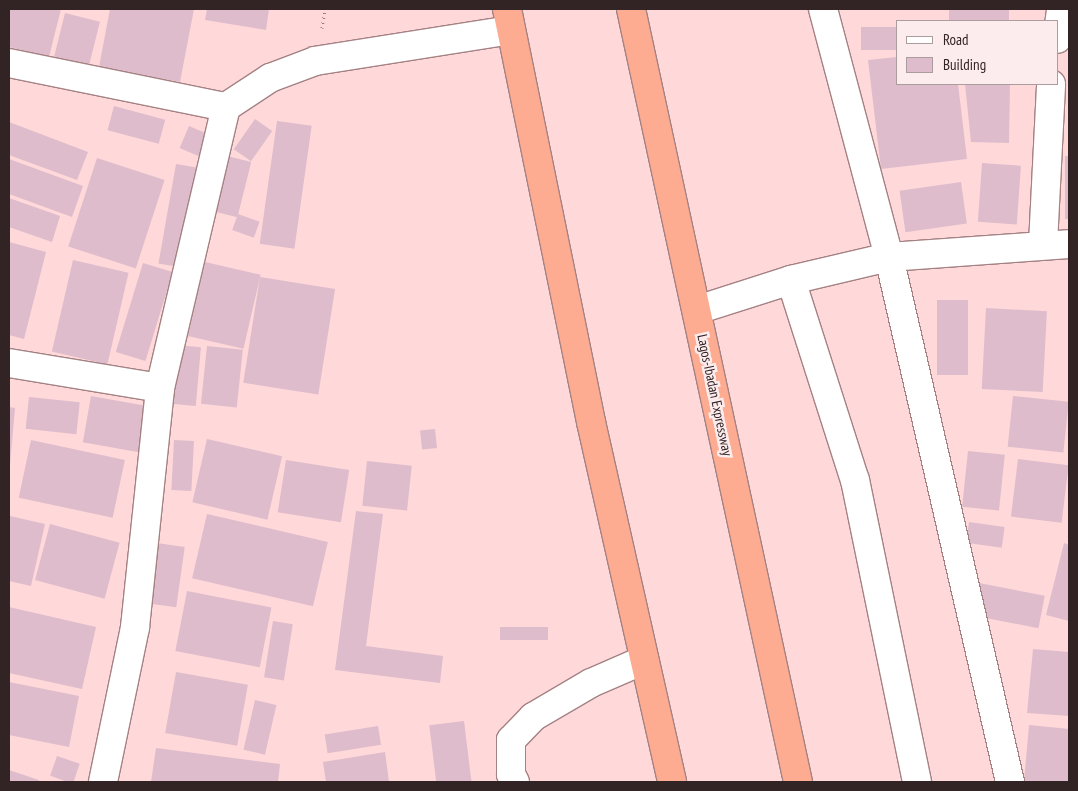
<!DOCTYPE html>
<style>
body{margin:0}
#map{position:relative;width:1078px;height:791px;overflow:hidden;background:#ffd8da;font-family:"PT Sans Narrow",sans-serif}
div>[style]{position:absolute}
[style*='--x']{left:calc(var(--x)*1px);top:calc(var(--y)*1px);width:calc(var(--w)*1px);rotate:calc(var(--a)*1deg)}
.building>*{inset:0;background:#debccb;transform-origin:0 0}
.path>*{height:3px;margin-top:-1.5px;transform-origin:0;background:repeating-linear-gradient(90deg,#957b7c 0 1px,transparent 0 5px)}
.roads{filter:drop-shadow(1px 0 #a48183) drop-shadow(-1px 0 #a48183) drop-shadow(0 1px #a48183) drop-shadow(0 -1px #a48183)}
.minor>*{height:28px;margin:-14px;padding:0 14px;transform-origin:14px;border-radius:14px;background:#fff}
.highway>*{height:28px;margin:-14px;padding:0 14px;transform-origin:14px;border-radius:14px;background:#fdab91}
span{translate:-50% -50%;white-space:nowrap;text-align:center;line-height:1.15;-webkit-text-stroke:5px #fceced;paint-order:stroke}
.street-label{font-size:14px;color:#322425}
.frame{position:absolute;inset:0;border:10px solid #322425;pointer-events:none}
.legend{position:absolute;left:896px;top:20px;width:162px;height:65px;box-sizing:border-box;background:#fceced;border:1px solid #ab9c9d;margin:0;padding:6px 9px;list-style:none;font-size:15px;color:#322425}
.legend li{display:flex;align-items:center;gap:10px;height:25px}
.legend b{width:25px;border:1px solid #ab9c9d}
</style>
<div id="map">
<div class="building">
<div style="clip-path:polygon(9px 9px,61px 9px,49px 57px,9px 47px)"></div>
<div style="clip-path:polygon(110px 9px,194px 9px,180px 82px,99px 67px)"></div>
<div style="clip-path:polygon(207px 9px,269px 9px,266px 30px,205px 20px)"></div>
<div style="left:949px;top:9px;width:60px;height:12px"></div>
<div style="left:65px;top:13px;width:36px;height:53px;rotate:14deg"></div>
<div style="left:897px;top:27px;width:23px;height:36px;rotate:90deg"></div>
<div style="clip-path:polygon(897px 57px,897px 84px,958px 84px,967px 159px,881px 169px,868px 60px)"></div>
<div style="clip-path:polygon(965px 84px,1010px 84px,1009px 143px,971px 142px)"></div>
<div style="left:114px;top:106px;width:53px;height:25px;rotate:15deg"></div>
<div style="left:255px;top:119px;width:21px;height:37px;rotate:35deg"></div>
<div style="left:277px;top:121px;width:35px;height:124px;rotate:8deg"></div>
<div style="clip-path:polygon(9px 122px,88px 152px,77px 180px,9px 155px)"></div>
<div style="left:189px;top:126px;width:26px;height:24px;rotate:23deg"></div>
<div style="left:227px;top:156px;width:25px;height:57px;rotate:14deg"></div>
<div style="left:1065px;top:156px;width:4px;height:63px"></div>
<div style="left:97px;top:158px;width:71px;height:93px;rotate:18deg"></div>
<div style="clip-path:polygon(9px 159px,83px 186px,72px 217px,9px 194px)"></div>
<div style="left:982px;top:163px;width:39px;height:59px;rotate:4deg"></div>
<div style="left:176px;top:164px;width:28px;height:101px;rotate:10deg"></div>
<div style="left:961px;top:182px;width:42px;height:62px;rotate:82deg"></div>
<div style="clip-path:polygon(9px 198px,60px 216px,52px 242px,9px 227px)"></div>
<div style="left:238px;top:214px;width:23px;height:17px;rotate:20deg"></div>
<div style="clip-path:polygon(9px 242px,46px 252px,24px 339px,9px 335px)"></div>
<div style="left:73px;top:260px;width:57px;height:94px;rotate:13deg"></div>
<div style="left:205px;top:262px;width:57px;height:76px;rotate:13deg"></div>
<div style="left:143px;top:263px;width:31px;height:93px;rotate:17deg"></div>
<div style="left:260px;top:277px;width:76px;height:107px;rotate:9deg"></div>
<div style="left:937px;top:300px;width:31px;height:75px"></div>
<div style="left:986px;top:308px;width:61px;height:81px;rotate:3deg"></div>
<div style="left:176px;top:345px;width:25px;height:59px;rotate:5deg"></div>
<div style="left:207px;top:346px;width:36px;height:58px;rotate:6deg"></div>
<div style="left:91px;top:396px;width:57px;height:47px;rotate:10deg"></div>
<div style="left:1013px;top:396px;width:56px;height:51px;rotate:6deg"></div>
<div style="left:29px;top:397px;width:51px;height:32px;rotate:6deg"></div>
<div style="clip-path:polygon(9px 407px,15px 408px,10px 465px,9px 465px)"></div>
<div style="left:435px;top:429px;width:19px;height:15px;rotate:84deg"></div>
<div style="left:207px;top:439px;width:77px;height:65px;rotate:13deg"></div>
<div style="left:31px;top:440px;width:96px;height:59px;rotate:12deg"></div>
<div style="left:174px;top:440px;width:20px;height:50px;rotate:3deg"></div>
<div style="left:968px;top:451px;width:37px;height:56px;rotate:6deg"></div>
<div style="left:1018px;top:459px;width:51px;height:58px;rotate:7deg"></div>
<div style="left:286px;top:460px;width:64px;height:53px;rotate:9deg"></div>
<div style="left:367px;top:461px;width:45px;height:45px;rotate:6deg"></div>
<div style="clip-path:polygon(356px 511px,383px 514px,366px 646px,443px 656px,440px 683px,335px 670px)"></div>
<div style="left:207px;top:514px;width:124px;height:66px;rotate:13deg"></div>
<div style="clip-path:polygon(10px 516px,45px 524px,31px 586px,9px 581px)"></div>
<div style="left:969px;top:522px;width:36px;height:21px;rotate:8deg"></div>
<div style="left:50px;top:524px;width:72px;height:58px;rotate:15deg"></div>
<div style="left:157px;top:543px;width:28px;height:61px;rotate:8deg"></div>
<div style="clip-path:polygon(1064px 543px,1069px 545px,1069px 621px,1046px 615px)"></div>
<div style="left:979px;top:583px;width:67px;height:33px;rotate:11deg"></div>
<div style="left:187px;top:591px;width:86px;height:61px;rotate:11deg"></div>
<div style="clip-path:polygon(9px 607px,96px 627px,82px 689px,9px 673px)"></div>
<div style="left:273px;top:621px;width:20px;height:57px;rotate:9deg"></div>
<div style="left:548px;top:627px;width:13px;height:48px;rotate:90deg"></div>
<div style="clip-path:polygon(1033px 649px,1069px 652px,1069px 716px,1027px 713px)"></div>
<div style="left:176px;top:672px;width:73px;height:62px;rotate:10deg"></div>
<div style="clip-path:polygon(9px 682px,79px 696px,69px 747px,9px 735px)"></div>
<div style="left:255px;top:700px;width:22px;height:51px;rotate:13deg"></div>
<div style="left:464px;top:721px;width:62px;height:35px;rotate:83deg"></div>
<div style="clip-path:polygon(1029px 725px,1069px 729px,1069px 782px,1024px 782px)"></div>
<div style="left:378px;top:726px;width:19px;height:54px;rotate:81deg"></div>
<div style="clip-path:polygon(156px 748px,280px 764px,278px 782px,151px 782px)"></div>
<div style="clip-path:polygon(385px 752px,389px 782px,326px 782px,323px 762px)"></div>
<div style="left:57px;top:756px;width:24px;height:21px;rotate:19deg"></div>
<div style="clip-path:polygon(9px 770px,39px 780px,39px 782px,9px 782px)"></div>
</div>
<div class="path">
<div style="--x:322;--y:28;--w:19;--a:-81"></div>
</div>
<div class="roads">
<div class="minor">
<div style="--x:823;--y:9;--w:257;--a:75.1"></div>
<div style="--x:889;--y:257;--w:539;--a:77.02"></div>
<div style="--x:1057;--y:39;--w:30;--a:-82"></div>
<div style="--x:9;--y:63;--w:221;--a:11.5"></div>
<div style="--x:1043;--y:244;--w:160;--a:-87.1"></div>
<div style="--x:791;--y:280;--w:210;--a:72.3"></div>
<div style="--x:855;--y:480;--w:308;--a:78.4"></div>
<div style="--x:697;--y:310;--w:99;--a:-17.7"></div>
<div style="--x:791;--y:280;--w:101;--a:-13.2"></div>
<div style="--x:889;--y:257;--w:180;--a:-4.1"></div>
<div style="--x:9;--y:363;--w:153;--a:9.4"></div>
<div style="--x:103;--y:782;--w:158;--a:-78.3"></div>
<div style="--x:135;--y:627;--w:240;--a:-84"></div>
<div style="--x:160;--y:388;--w:289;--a:-76.8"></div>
<div style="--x:226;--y:107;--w:53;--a:-33.4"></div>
<div style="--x:270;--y:78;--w:48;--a:-20.7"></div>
<div style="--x:315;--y:61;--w:198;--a:-9"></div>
<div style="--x:515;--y:782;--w:9;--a:-117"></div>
<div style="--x:511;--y:774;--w:34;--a:-90"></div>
<div style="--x:511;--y:740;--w:32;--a:-46"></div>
<div style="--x:533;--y:717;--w:67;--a:-30.4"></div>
<div style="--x:591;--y:683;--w:58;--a:-23.5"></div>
</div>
<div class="highway">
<div style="--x:507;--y:9;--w:421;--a:78.5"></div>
<div style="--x:591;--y:422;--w:369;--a:77.3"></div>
<div style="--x:631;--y:9;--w:791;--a:77.81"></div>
</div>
</div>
<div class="street-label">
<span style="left:715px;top:395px;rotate:78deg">Lagos-Ibadan Expressway</span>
</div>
<div class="frame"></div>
<ul class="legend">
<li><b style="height:6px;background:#fff"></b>Road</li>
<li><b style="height:14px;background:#debccb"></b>Building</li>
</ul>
</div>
